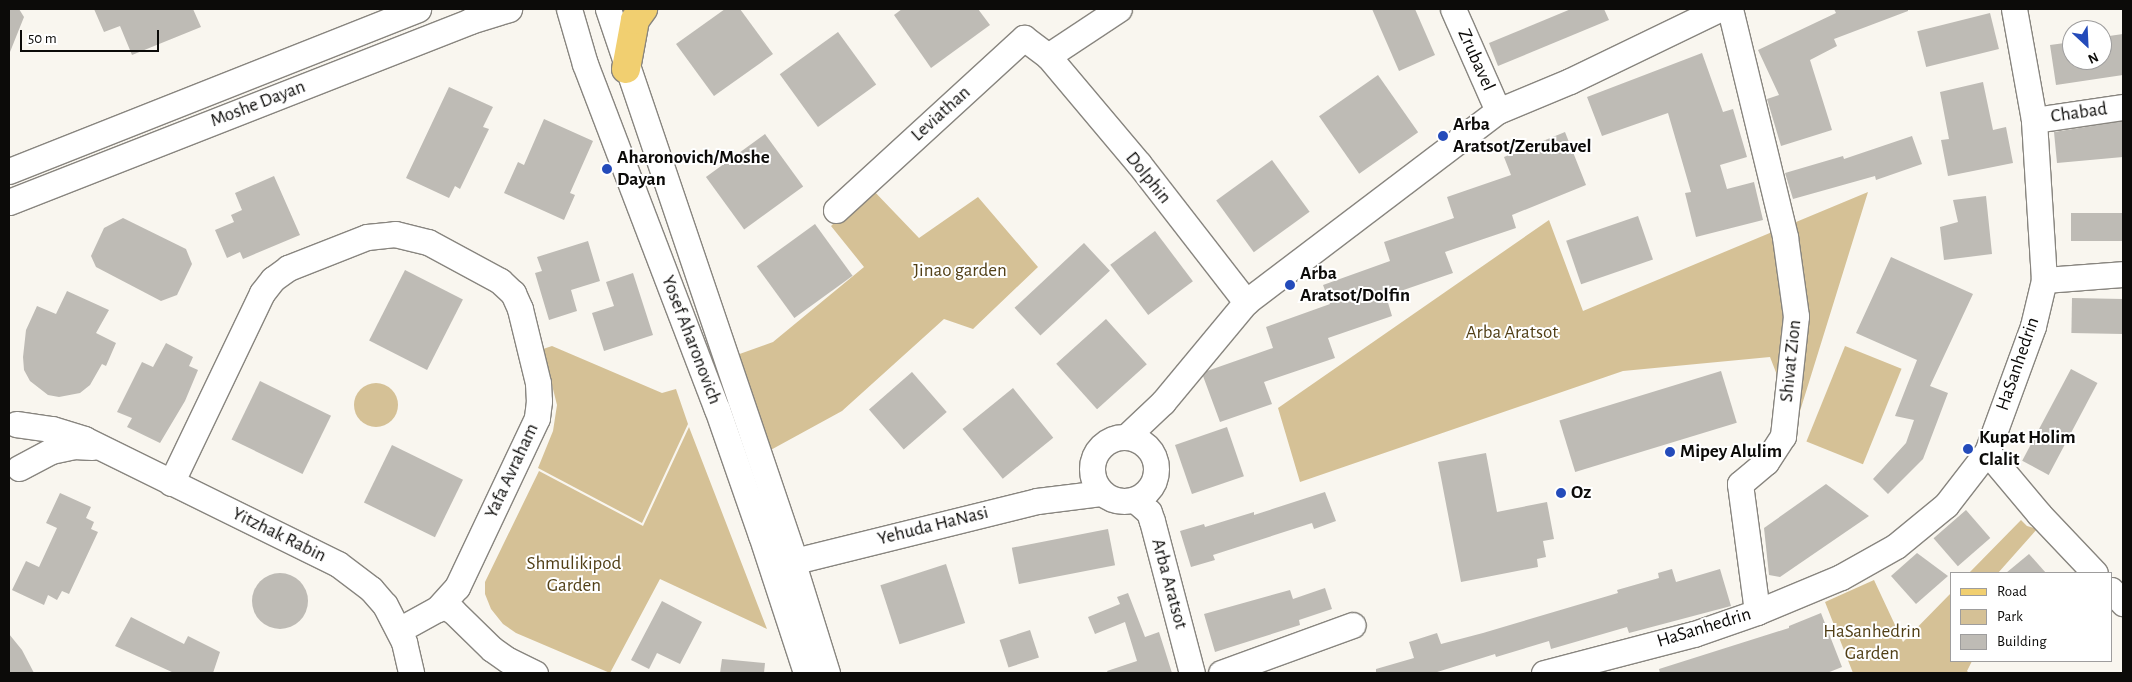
<!DOCTYPE html>
<style>
body{margin:0}
#map{position:relative;width:2132px;height:682px;overflow:hidden;background:#f9f6ef;font-family:"Alegreya Sans",sans-serif}
div>[style]{position:absolute}
[style*='--x']{left:calc(var(--x)*1px);top:calc(var(--y)*1px);width:calc(var(--w)*1px);rotate:calc(var(--a)*1deg)}
.green>*{inset:0;background:#d5c196;transform-origin:0 0}
.round{border-radius:50%}
.building>*{inset:0;background:#bebbb5;transform-origin:0 0}
.roads{filter:drop-shadow(1px 0 #88857f) drop-shadow(-1px 0 #88857f) drop-shadow(0 1px #88857f) drop-shadow(0 -1px #88857f)}
.minor>*{height:25px;margin:-12.5px;padding:0 12.5px;transform-origin:12.5px;border-radius:12.5px;background:#fff}
.minor>.ring{margin:-12.5px;padding:0;box-sizing:content-box;background:none;border:25px solid #fff;border-radius:50%}
.major>*{height:28px;margin:-14px;padding:0 14px;transform-origin:14px;border-radius:14px;background:#f1cf70}
.dots>*{width:14px;height:14px;translate:-50% -50%;box-sizing:border-box;border:2px solid #fff;border-radius:50%}
span{translate:-50% -50%;white-space:nowrap;text-align:center;line-height:1.15;-webkit-text-stroke:4px #fff;paint-order:stroke}
.street-label{font-size:19px;color:#0c0b09}
.poi-label{font-size:19px;color:#0c0b09;font-weight:700}
.left{translate:0 -50%;text-align:left}
.park-label{font-size:19px;color:#513f16}
.frame{position:absolute;inset:0;border:10px solid #0c0b09;pointer-events:none}
.legend{position:absolute;left:1950px;top:572px;width:162px;height:90px;box-sizing:border-box;background:#fff;border:1px solid #9e9d9d;margin:0;padding:6px 9px;list-style:none;font-size:15px;color:#0c0b09}
.legend li{display:flex;align-items:center;gap:10px;height:25px}
.legend b{width:25px;border:1px solid #9e9d9d}
.north{position:absolute;left:2062px;top:20px;width:50px;height:50px;box-sizing:border-box;background:#fff;border:1px solid #9e9d9d;border-radius:50%;rotate:155deg;font-size:14px;font-weight:700;line-height:20px;text-align:center;color:#0c0b09}
.north::after{content:'';display:block;margin:auto;width:18px;height:22px;background:#244bba;clip-path:polygon(50% 0,100% 100%,50% 72%,0 100%)}
.scale{position:absolute;left:20px;top:30px;width:139px;height:22px;box-sizing:border-box;border:2px solid #0c0b09;border-top:0;padding-left:6px;font-size:15px;line-height:18px;white-space:nowrap;color:#0c0b09;-webkit-text-stroke:4px #fff;paint-order:stroke}
</style>
<div id="map">
<div class="green">
<div style="clip-path:polygon(871px 188px,919px 238px,978px 197px,1038px 267px,973px 329px,944px 319px,842px 411px,767px 452px,734px 356px,773px 342px,864px 267px,831px 226px)"></div>
<div style="clip-path:polygon(1868px 192px,1796px 424px,1770px 357px,1623px 371px,1300px 482px,1278px 408px,1549px 220px,1583px 311px)"></div>
<div style="clip-path:polygon(552px 346px,662px 393px,676px 389px,688px 424px,642px 523px,538px 468px,553px 431px,557px 405px,543px 349px)"></div>
<div style="left:1845px;top:346px;width:61px;height:103px;rotate:22deg"></div>
<div class="round" style="left:354px;top:383px;width:44px;height:44px"></div>
<div style="clip-path:polygon(689px 427px,767px 629px,660px 579px,610px 673px,516px 633px,503px 624px,491px 609px,485px 594px,485px 582px,539px 471px,643px 526px)"></div>
<div style="clip-path:polygon(2021px 520px,2027px 526px,2037px 529px,1998px 573px,1969px 573px)"></div>
<div style="clip-path:polygon(1874px 580px,1903px 642px,1951px 593px,1951px 661px,1972px 661px,1967px 671px,1969px 673px,1853px 673px,1825px 602px)"></div>
</div>
<div class="building">
<div style="clip-path:polygon(9px 9px,19px 9px,24px 17px,10px 52px)"></div>
<div style="clip-path:polygon(94px 9px,193px 9px,201px 27px,132px 55px,120px 26px,104px 32px)"></div>
<div style="clip-path:polygon(725px 9px,740px 9px,773px 54px,714px 96px,676px 44px)"></div>
<div style="clip-path:polygon(902px 9px,978px 9px,990px 25px,931px 68px,894px 15px)"></div>
<div style="clip-path:polygon(1372px 9px,1415px 9px,1435px 55px,1399px 71px)"></div>
<div style="clip-path:polygon(1571px 9px,1604px 9px,1609px 20px,1498px 66px,1489px 43px)"></div>
<div style="clip-path:polygon(1834px 9px,1908px 9px,1908px 11px,1834px 39px,1837px 46px,1810px 60px,1832px 130px,1781px 146px,1767px 99px,1779px 95px,1758px 50px,1836px 13px)"></div>
<div style="left:1990px;top:13px;width:37px;height:75px;rotate:76deg"></div>
<div style="left:838px;top:32px;width:65px;height:72px;rotate:54deg"></div>
<div style="clip-path:polygon(2123px 34px,2123px 75px,2056px 85px,2050px 45px,2072px 42px,2072px 60px,2102px 60px,2102px 37px)"></div>
<div style="clip-path:polygon(1702px 53px,1723px 112px,1733px 109px,1747px 157px,1720px 165px,1727px 189px,1754px 182px,1763px 220px,1696px 237px,1685px 193px,1691px 192px,1668px 113px,1602px 136px,1587px 97px)"></div>
<div style="left:1378px;top:75px;width:70px;height:72px;rotate:55deg"></div>
<div style="clip-path:polygon(1983px 82px,1993px 130px,2006px 127px,2013px 163px,1948px 176px,1941px 140px,1949px 139px,1940px 92px)"></div>
<div style="clip-path:polygon(449px 87px,493px 107px,483px 127px,489px 129px,460px 189px,455px 186px,449px 198px,406px 178px)"></div>
<div style="clip-path:polygon(544px 119px,593px 141px,570px 193px,575px 195px,564px 220px,504px 193px,518px 162px,524px 165px)"></div>
<div style="clip-path:polygon(2123px 121px,2123px 157px,2057px 163px,2054px 132px)"></div>
<div style="clip-path:polygon(1565px 132px,1586px 185px,1512px 215px,1516px 228px,1445px 252px,1453px 273px,1386px 296px,1392px 316px,1328px 338px,1335px 358px,1264px 382px,1272px 404px,1220px 422px,1203px 376px,1207px 371px,1273px 348px,1266px 327px,1330px 304px,1323px 285px,1390px 261px,1384px 242px,1454px 218px,1447px 197px,1511px 175px,1504px 157px)"></div>
<div style="left:765px;top:134px;width:65px;height:73px;rotate:54deg"></div>
<div style="clip-path:polygon(1912px 136px,1922px 164px,1876px 180px,1875px 176px,1793px 199px,1785px 173px,1843px 156px,1844px 159px)"></div>
<div style="left:1272px;top:160px;width:64px;height:69px;rotate:54deg"></div>
<div style="clip-path:polygon(274px 176px,300px 235px,243px 259px,240px 252px,227px 258px,215px 230px,234px 222px,231px 215px,242px 210px,235px 193px)"></div>
<div style="clip-path:polygon(1986px 196px,1992px 254px,1944px 260px,1940px 227px,1958px 222px,1953px 200px)"></div>
<div style="left:2123px;top:213px;width:28px;height:52px;rotate:90deg"></div>
<div style="left:1638px;top:216px;width:46px;height:76px;rotate:71deg"></div>
<div style="clip-path:polygon(123px 218px,186px 249px,192px 264px,177px 295px,161px 301px,96px 267px,91px 256px,104px 228px)"></div>
<div style="left:815px;top:224px;width:64px;height:72px;rotate:54deg"></div>
<div style="left:1155px;top:231px;width:63px;height:56px;rotate:53deg"></div>
<div style="clip-path:polygon(588px 241px,600px 281px,571px 290px,577px 311px,549px 320px,535px 273px,542px 271px,537px 257px)"></div>
<div style="left:1084px;top:243px;width:38px;height:95px;rotate:47deg"></div>
<div style="clip-path:polygon(1891px 257px,1973px 294px,1930px 386px,1948px 393px,1923px 459px,1888px 494px,1873px 479px,1906px 443px,1914px 420px,1895px 416px,1917px 360px,1856px 333px)"></div>
<div style="left:405px;top:270px;width:65px;height:79px;rotate:27deg"></div>
<div style="clip-path:polygon(633px 273px,653px 335px,604px 351px,592px 313px,614px 306px,606px 282px)"></div>
<div style="clip-path:polygon(67px 291px,109px 310px,96px 333px,116px 343px,106px 366px,102px 364px,90px 385px,80px 393px,59px 397px,48px 395px,30px 381px,24px 370px,23px 357px,26px 330px,37px 306px,56px 314px)"></div>
<div style="left:2072px;top:298px;width:51px;height:35px;rotate:1deg"></div>
<div style="left:1106px;top:319px;width:61px;height:67px;rotate:48deg"></div>
<div style="clip-path:polygon(166px 343px,193px 357px,189px 366px,198px 370px,185px 401px,160px 443px,127px 427px,132px 418px,117px 412px,142px 362px,153px 367px)"></div>
<div style="left:2071px;top:369px;width:30px;height:104px;rotate:28deg"></div>
<div style="left:1721px;top:371px;width:54px;height:169px;rotate:73deg"></div>
<div style="left:912px;top:372px;width:53px;height:57px;rotate:49deg"></div>
<div style="left:260px;top:381px;width:79px;height:65px;rotate:26deg"></div>
<div style="left:1013px;top:388px;width:64px;height:65px;rotate:51deg"></div>
<div style="left:1227px;top:427px;width:52px;height:55px;rotate:71deg"></div>
<div style="left:392px;top:445px;width:79px;height:64px;rotate:26deg"></div>
<div style="clip-path:polygon(1486px 453px,1497px 512px,1547px 502px,1554px 539px,1543px 541px,1546px 557px,1537px 559px,1538px 567px,1461px 582px,1438px 462px)"></div>
<div style="clip-path:polygon(1826px 484px,1869px 516px,1780px 577px,1769px 575px,1764px 528px)"></div>
<div style="clip-path:polygon(1325px 492px,1336px 521px,1314px 529px,1312px 523px,1213px 555px,1215px 560px,1191px 567px,1180px 531px,1204px 524px,1205px 527px,1254px 512px,1254px 515px)"></div>
<div style="clip-path:polygon(60px 493px,91px 507px,86px 518px,94px 522px,91px 529px,98px 532px,69px 594px,62px 591px,57px 600px,48px 595px,44px 605px,12px 590px,26px 561px,39px 567px,57px 528px,46px 523px)"></div>
<div style="left:1966px;top:510px;width:37px;height:43px;rotate:49deg"></div>
<div style="left:1108px;top:529px;width:37px;height:98px;rotate:79deg"></div>
<div style="clip-path:polygon(1917px 553px,1948px 576px,1916px 604px,1891px 576px)"></div>
<div style="clip-path:polygon(2029px 554px,2046px 573px,2006px 573px)"></div>
<div style="left:946px;top:564px;width:62px;height:69px;rotate:72deg"></div>
<div style="clip-path:polygon(1672px 569px,1676px 582px,1720px 569px,1731px 606px,1629px 633px,1627px 627px,1551px 649px,1549px 641px,1496px 657px,1495px 654px,1434px 673px,1376px 673px,1376px 669px,1414px 658px,1409px 642px,1437px 633px,1441px 644px,1483px 633px,1618px 593px,1617px 590px,1659px 578px,1658px 573px)"></div>
<div class="round" style="left:252px;top:573px;width:56px;height:56px"></div>
<div style="clip-path:polygon(1325px 588px,1332px 609px,1299px 620px,1300px 625px,1215px 652px,1204px 614px,1290px 590px,1293px 599px)"></div>
<div style="clip-path:polygon(1128px 593px,1145px 637px,1159px 632px,1172px 673px,1108px 673px,1107px 671px,1137px 661px,1125px 622px,1095px 634px,1088px 617px,1120px 604px,1117px 597px)"></div>
<div style="clip-path:polygon(662px 601px,702px 622px,680px 664px,657px 653px,649px 669px,631px 660px)"></div>
<div style="clip-path:polygon(1821px 613px,1842px 667px,1827px 673px,1660px 673px,1659px 669px,1789px 628px,1789px 626px)"></div>
<div style="clip-path:polygon(131px 617px,184px 644px,188px 636px,220px 652px,213px 673px,174px 673px,115px 646px)"></div>
<div style="left:1030px;top:630px;width:29px;height:32px;rotate:72deg"></div>
<div style="clip-path:polygon(9px 634px,22px 650px,34px 673px,9px 673px)"></div>
<div style="clip-path:polygon(722px 659px,765px 663px,764px 673px,720px 673px)"></div>
</div>
<div class="roads">
<div class="minor">
<div style="--x:569;--y:9;--w:57;--a:73.8"></div>
<div style="--x:585;--y:64;--w:369;--a:69.1"></div>
<div style="--x:717;--y:409;--w:133;--a:70.8"></div>
<div style="--x:761;--y:535;--w:145;--a:71.9"></div>
<div style="--x:608;--y:9;--w:583;--a:71.29"></div>
<div style="--x:795;--y:561;--w:9;--a:90"></div>
<div style="--x:795;--y:570;--w:108;--a:72.7"></div>
<div style="--x:1453;--y:9;--w:111;--a:66.2"></div>
<div style="--x:1730;--y:9;--w:235;--a:76.4"></div>
<div style="--x:1785;--y:237;--w:80;--a:82.1"></div>
<div style="--x:1796;--y:316;--w:121;--a:96.2"></div>
<div style="--x:1783;--y:436;--w:31;--a:123"></div>
<div style="--x:1766;--y:462;--w:34;--a:140"></div>
<div style="--x:1740;--y:484;--w:129;--a:82.4"></div>
<div style="--x:1048;--y:56;--w:85;--a:-33.5"></div>
<div style="--x:2034;--y:120;--w:90;--a:-8.3"></div>
<div style="--x:9;--y:171;--w:440;--a:-21.6"></div>
<div style="--x:9;--y:202;--w:495;--a:-21.4"></div>
<div style="--x:470;--y:21;--w:41;--a:-17.1"></div>
<div style="--x:836;--y:210;--w:255;--a:-42.5"></div>
<div style="--x:1024;--y:38;--w:30;--a:37"></div>
<div style="--x:1048;--y:56;--w:141;--a:49.9"></div>
<div style="--x:1139;--y:164;--w:175;--a:52.2"></div>
<div style="--x:2044;--y:280;--w:79;--a:-4.3"></div>
<div style="--x:16;--y:424;--w:36;--a:8"></div>
<div style="--x:52;--y:429;--w:34;--a:17"></div>
<div style="--x:84;--y:439;--w:283;--a:26.2"></div>
<div style="--x:338;--y:564;--w:41;--a:37.1"></div>
<div style="--x:371;--y:589;--w:21;--a:49"></div>
<div style="--x:385;--y:605;--w:42;--a:62.8"></div>
<div style="--x:404;--y:642;--w:32;--a:77"></div>
<div class="ring" style="left:1092px;top:437px;width:39px;height:39px"></div>
<div style="--x:1126;--y:437;--w:51;--a:-43.4"></div>
<div style="--x:1163;--y:402;--w:130;--a:-50.3"></div>
<div style="--x:1246;--y:302;--w:316;--a:-37.2"></div>
<div style="--x:1498;--y:111;--w:78;--a:-22.6"></div>
<div style="--x:1570;--y:81;--w:165;--a:-25.8"></div>
<div style="--x:1987;--y:452;--w:81;--a:50"></div>
<div style="--x:2039;--y:514;--w:81;--a:46.5"></div>
<div style="--x:19;--y:468;--w:36;--a:-28"></div>
<div style="--x:51;--y:451;--w:24;--a:-12"></div>
<div style="--x:74;--y:446;--w:18;--a:3"></div>
<div style="--x:171;--y:483;--w:211;--a:-64.4"></div>
<div style="--x:262;--y:293;--w:18;--a:-52"></div>
<div style="--x:273;--y:279;--w:19;--a:-36"></div>
<div style="--x:288;--y:268;--w:85;--a:-21.4"></div>
<div style="--x:367;--y:237;--w:28;--a:-6"></div>
<div style="--x:395;--y:234;--w:34;--a:14"></div>
<div style="--x:428;--y:242;--w:82;--a:28.4"></div>
<div style="--x:500;--y:281;--w:18;--a:43"></div>
<div style="--x:513;--y:293;--w:17;--a:66"></div>
<div style="--x:520;--y:309;--w:76;--a:76.3"></div>
<div style="--x:538;--y:383;--w:18;--a:87"></div>
<div style="--x:539;--y:401;--w:17;--a:97"></div>
<div style="--x:537;--y:418;--w:187;--a:115.3"></div>
<div style="--x:457;--y:587;--w:30;--a:132"></div>
<div style="--x:437;--y:609;--w:43;--a:151.1"></div>
<div style="--x:1135;--y:500;--w:18;--a:41"></div>
<div style="--x:1149;--y:512;--w:9;--a:72"></div>
<div style="--x:1152;--y:521;--w:157;--a:75.3"></div>
<div style="--x:778;--y:560;--w:17;--a:3"></div>
<div style="--x:795;--y:561;--w:249;--a:-13.9"></div>
<div style="--x:1037;--y:501;--w:64;--a:-7.1"></div>
<div style="--x:2111;--y:590;--w:18;--a:47"></div>
<div style="--x:442;--y:605;--w:13;--a:29"></div>
<div style="--x:453;--y:611;--w:54;--a:44.3"></div>
<div style="--x:492;--y:649;--w:19;--a:35"></div>
<div style="--x:508;--y:660;--w:30;--a:26"></div>
<div style="--x:1221;--y:673;--w:140;--a:-20"></div>
<div style="--x:1544;--y:673;--w:155;--a:-14.6"></div>
<div style="--x:1694;--y:634;--w:67;--a:-19.2"></div>
<div style="--x:1757;--y:612;--w:91;--a:-22.6"></div>
<div style="--x:1841;--y:577;--w:63;--a:-29.4"></div>
<div style="--x:1896;--y:546;--w:65;--a:-39.4"></div>
<div style="--x:1946;--y:505;--w:67;--a:-52.3"></div>
<div style="--x:1987;--y:452;--w:134;--a:-69.9"></div>
<div style="--x:2033;--y:326;--w:47;--a:-76.6"></div>
<div style="--x:2044;--y:280;--w:160;--a:-93.6"></div>
<div style="--x:2034;--y:120;--w:113;--a:-100.2"></div>
</div>
<div class="major">
<div style="--x:626;--y:69;--w:50;--a:-79.6"></div>
<div style="--x:635;--y:20;--w:14;--a:-54"></div>
</div>
</div>
<div class="dots">
<div style="left:1443px;top:136px;background:#244bba"></div>
<div style="left:607px;top:169px;background:#244bba"></div>
<div style="left:1290px;top:285px;background:#244bba"></div>
<div style="left:1968px;top:449px;background:#244bba"></div>
<div style="left:1670px;top:452px;background:#244bba"></div>
<div style="left:1561px;top:493px;background:#244bba"></div>
</div>
<div class="street-label">
<span style="left:1476px;top:60px;rotate:66deg">Zrubavel</span>
<span style="left:258px;top:104px;rotate:-21deg">Moshe Dayan</span>
<span style="left:2079px;top:113px;rotate:-8deg">Chabad</span>
<span style="left:941px;top:114px;rotate:-42deg">Leviathan</span>
<span style="left:1148px;top:178px;rotate:51deg">Dolphin</span>
<span style="left:691px;top:340px;rotate:69deg">Yosef Aharonovich</span>
<span style="left:1791px;top:361px;rotate:-84deg">Shivat Zion</span>
<span style="left:2018px;top:364px;rotate:-71deg">HaSanhedrin</span>
<span style="left:512px;top:471px;rotate:-65deg">Yafa Avraham</span>
<span style="left:933px;top:526px;rotate:-14deg">Yehuda HaNasi</span>
<span style="left:279px;top:535px;rotate:26deg">Yitzhak Rabin</span>
<span style="left:1169px;top:584px;rotate:75deg">Arba Aratsot</span>
<span style="left:1704px;top:628px;rotate:-17deg">HaSanhedrin</span>
</div>
<div class="poi-label">
<span class="left" style="left:1453px;top:136px">Arba<br>Aratsot/Zerubavel</span>
<span class="left" style="left:617px;top:169px">Aharonovich/Moshe<br>Dayan</span>
<span class="left" style="left:1300px;top:285px">Arba<br>Aratsot/Dolfin</span>
<span class="left" style="left:1979px;top:449px">Kupat Holim<br>Clalit</span>
<span class="left" style="left:1680px;top:452px">Mipey Alulim</span>
<span class="left" style="left:1571px;top:493px">Oz</span>
</div>
<div class="park-label">
<span style="left:960px;top:271px">Jinao garden</span>
<span style="left:1512px;top:333px">Arba Aratsot</span>
<span style="left:574px;top:575px">Shmulikipod<br>Garden</span>
<span style="left:1872px;top:643px">HaSanhedrin<br>Garden</span>
</div>
<div class="frame"></div>
<ul class="legend">
<li><b style="height:6px;background:#f1cf70"></b>Road</li>
<li><b style="height:14px;background:#d5c196"></b>Park</li>
<li><b style="height:14px;background:#bebbb5"></b>Building</li>
</ul>
<div class="north">N</div>
<div class="scale">50 m</div>
</div>
